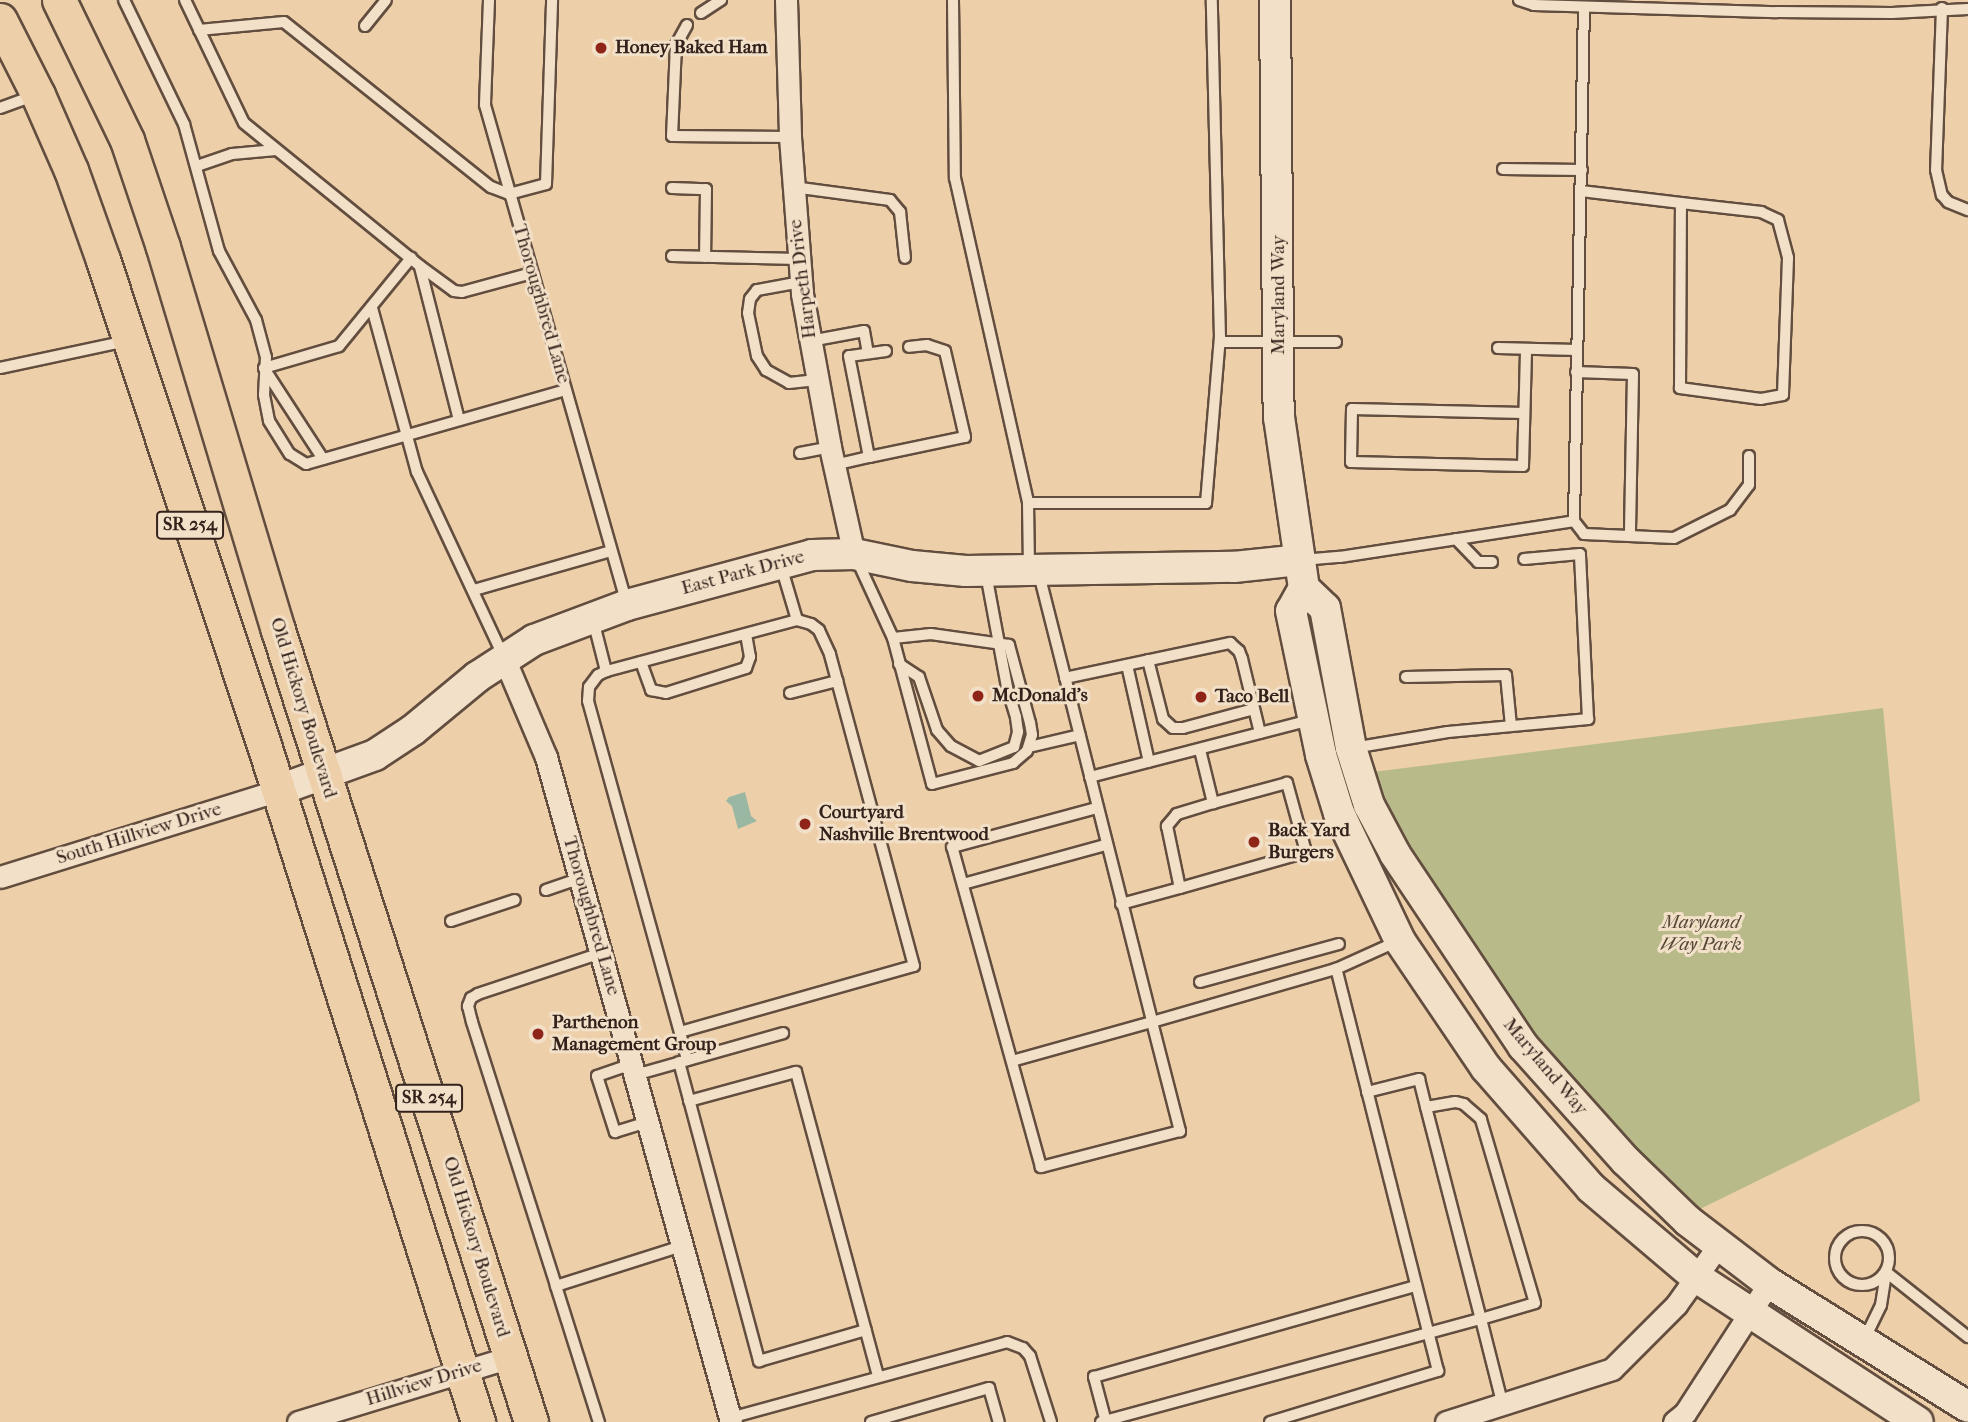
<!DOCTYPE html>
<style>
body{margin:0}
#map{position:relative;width:1968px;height:1422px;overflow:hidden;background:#edd0aa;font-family:"IM FELL French Canon",serif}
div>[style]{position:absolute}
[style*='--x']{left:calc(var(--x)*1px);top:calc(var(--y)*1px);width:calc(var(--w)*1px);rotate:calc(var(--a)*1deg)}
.green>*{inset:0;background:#b8bb89}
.water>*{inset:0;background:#9ab7a4}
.roads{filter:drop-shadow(2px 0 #624d3f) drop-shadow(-2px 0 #624d3f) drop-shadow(0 2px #624d3f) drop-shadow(0 -2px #624d3f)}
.lane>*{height:10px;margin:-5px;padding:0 5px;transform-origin:5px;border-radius:5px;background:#f3e0c8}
.lane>.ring{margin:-5px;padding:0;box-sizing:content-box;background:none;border:10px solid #f3e0c8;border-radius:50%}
.street>*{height:21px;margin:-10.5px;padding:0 10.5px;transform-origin:10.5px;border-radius:10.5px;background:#f3e0c8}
.secondary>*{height:30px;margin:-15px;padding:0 15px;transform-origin:15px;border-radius:15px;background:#f3e0c8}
.primary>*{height:33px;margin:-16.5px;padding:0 16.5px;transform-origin:16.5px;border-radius:16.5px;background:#edd0aa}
.dots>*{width:19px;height:19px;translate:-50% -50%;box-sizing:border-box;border:4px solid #f3e0c8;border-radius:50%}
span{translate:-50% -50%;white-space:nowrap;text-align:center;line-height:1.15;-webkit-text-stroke:6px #f3e0c8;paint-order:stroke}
.shield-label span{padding:2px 5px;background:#f3e0c8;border:2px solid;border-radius:5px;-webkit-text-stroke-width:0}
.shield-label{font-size:18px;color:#33211b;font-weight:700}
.poi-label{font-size:19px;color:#33211b;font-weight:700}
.left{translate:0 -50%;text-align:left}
.street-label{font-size:19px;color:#33211b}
.park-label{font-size:19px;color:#544836;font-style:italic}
</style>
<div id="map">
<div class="green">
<div style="clip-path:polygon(1883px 708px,1920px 1101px,1698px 1210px,1569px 1097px,1458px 949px,1373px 772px)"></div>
</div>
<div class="water">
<div style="clip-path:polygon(745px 792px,751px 816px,757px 821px,738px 829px,732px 806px,726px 801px,729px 797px)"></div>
</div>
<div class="roads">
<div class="lane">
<div style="--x:124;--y:0;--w:138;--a:64.2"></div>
<div style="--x:184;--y:124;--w:132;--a:74.6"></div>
<div style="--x:219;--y:251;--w:78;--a:61.8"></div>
<div style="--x:256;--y:320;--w:38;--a:75"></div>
<div style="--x:266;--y:357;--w:38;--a:93"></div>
<div style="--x:264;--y:395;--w:26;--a:79"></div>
<div style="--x:269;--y:421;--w:39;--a:58"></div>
<div style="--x:290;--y:454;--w:19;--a:32"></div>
<div style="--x:306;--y:464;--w:270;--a:-15.9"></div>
<div style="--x:185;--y:0;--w:136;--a:64.4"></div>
<div style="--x:244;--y:123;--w:227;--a:39.1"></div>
<div style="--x:420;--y:266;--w:42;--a:36.3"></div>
<div style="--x:454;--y:291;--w:8;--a:7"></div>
<div style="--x:462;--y:292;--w:73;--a:-15.2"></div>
<div style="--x:489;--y:0;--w:105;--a:92.2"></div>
<div style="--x:485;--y:105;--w:519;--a:74.12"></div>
<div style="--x:953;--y:0;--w:178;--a:89.4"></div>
<div style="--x:955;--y:178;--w:333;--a:77.3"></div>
<div style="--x:1028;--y:503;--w:65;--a:89.1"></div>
<div style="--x:1519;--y:0;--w:16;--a:18"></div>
<div style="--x:1534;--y:5;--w:243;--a:1.7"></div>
<div style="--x:1777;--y:12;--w:115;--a:0.5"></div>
<div style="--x:1892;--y:13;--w:76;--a:-3"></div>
<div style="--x:1942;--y:8;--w:162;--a:92.1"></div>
<div style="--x:1936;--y:170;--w:26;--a:77"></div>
<div style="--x:1942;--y:195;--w:9;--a:49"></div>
<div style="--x:1948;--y:202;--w:22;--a:22"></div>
<div style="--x:701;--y:13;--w:24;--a:-33"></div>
<div style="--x:687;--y:25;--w:23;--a:119"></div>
<div style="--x:676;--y:45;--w:91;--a:92.5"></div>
<div style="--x:672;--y:136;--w:118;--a:0.5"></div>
<div style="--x:365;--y:26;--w:33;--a:-51"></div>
<div style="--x:199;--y:30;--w:85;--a:-5.4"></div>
<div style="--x:284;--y:22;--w:265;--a:38.6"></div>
<div style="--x:491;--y:187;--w:19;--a:21"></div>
<div style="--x:509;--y:194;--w:38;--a:-15"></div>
<div style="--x:546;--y:184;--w:184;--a:-88.1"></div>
<div style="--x:0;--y:108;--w:38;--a:-20"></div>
<div style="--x:197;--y:166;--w:37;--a:-19"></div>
<div style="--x:232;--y:154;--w:44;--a:-5.2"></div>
<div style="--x:1503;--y:169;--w:79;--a:0.7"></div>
<div style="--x:793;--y:187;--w:98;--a:7.6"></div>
<div style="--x:890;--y:200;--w:16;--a:50"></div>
<div style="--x:900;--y:212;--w:46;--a:83.8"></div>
<div style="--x:672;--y:188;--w:34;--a:2"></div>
<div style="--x:706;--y:189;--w:68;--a:90.8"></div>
<div style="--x:1581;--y:191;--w:101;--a:6.8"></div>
<div style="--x:1681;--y:203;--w:81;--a:6.4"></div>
<div style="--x:1761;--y:212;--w:19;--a:25"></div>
<div style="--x:1778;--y:220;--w:39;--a:75"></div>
<div style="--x:1788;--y:258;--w:137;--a:92.1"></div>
<div style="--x:1783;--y:395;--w:22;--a:170"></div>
<div style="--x:1761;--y:399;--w:82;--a:-172.3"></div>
<div style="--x:1680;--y:388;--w:185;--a:-89.7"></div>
<div style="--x:672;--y:256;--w:126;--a:1.4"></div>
<div style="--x:420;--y:267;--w:158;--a:75.7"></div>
<div style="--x:801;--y:282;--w:45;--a:169.7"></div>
<div style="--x:757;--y:290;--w:11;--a:128"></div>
<div style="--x:750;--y:299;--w:14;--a:98"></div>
<div style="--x:748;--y:313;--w:44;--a:78.2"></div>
<div style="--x:757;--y:356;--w:17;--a:57"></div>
<div style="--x:766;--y:370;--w:26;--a:29"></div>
<div style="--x:789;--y:383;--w:28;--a:-6"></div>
<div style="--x:372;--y:308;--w:170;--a:74.7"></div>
<div style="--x:417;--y:472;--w:205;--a:64.9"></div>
<div style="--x:810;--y:341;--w:55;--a:-10.5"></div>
<div style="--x:864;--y:331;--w:22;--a:80"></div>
<div style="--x:1220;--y:342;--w:116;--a:0"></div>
<div style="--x:1498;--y:348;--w:79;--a:1.5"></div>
<div style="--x:886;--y:351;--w:37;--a:172"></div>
<div style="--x:849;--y:356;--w:103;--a:78.8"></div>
<div style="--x:869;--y:457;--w:98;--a:-11.8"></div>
<div style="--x:965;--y:437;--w:88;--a:-103.1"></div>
<div style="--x:945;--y:351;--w:19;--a:-162"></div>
<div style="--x:927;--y:345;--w:18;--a:174"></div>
<div style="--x:0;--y:368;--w:130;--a:-12"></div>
<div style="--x:1576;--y:372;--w:57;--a:2"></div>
<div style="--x:1633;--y:374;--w:162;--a:91.1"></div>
<div style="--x:1524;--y:413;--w:172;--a:-178.7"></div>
<div style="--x:1352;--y:409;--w:53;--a:91.1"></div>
<div style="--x:1351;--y:462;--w:172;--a:1.3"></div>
<div style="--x:1523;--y:466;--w:117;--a:-88.5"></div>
<div style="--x:800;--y:453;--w:31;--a:-11"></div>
<div style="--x:323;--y:459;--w:108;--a:-123"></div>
<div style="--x:264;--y:368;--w:78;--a:-16.3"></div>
<div style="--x:339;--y:346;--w:114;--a:-50.7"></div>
<div style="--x:834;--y:465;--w:36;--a:-13"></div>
<div style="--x:1028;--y:503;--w:178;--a:0"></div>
<div style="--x:1206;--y:503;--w:166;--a:-85.2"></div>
<div style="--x:1220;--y:338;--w:338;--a:-91.4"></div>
<div style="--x:1574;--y:521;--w:16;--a:52"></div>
<div style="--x:1584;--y:534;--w:90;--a:2.5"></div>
<div style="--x:1674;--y:538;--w:63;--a:-26.6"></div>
<div style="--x:1730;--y:510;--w:31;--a:-53"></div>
<div style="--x:1749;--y:485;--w:29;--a:-90"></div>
<div style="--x:1456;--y:539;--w:32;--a:46"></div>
<div style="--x:1478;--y:562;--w:14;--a:0"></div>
<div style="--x:857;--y:560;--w:86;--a:65.2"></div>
<div style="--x:893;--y:638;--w:151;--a:75"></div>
<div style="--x:932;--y:784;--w:84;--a:-14.5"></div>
<div style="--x:1013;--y:763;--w:18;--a:-41"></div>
<div style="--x:1027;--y:751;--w:17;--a:-73"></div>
<div style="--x:1032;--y:735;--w:12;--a:-99"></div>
<div style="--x:1030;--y:723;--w:81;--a:-105.1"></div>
<div style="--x:1009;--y:645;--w:79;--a:-172"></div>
<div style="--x:931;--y:634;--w:38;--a:174"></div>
<div style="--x:1302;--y:560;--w:38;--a:-5"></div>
<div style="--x:1340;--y:557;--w:237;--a:-8.7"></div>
<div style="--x:1574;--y:521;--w:514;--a:-88.89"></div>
<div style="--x:781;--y:566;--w:56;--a:73.5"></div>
<div style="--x:1039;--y:574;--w:462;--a:75.8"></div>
<div style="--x:1152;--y:1022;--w:191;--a:-16.1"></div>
<div style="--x:1336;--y:969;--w:68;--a:-24.3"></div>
<div style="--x:474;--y:590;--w:142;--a:-15.9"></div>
<div style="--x:593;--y:620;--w:53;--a:75.7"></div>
<div style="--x:606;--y:671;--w:9;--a:153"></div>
<div style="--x:598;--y:675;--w:15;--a:127"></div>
<div style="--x:589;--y:687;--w:14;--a:94"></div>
<div style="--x:588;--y:701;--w:344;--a:74.5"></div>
<div style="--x:680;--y:1032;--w:243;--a:-15.8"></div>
<div style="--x:914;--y:966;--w:323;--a:-105.1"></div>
<div style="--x:830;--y:654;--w:26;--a:-115"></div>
<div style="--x:819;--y:630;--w:10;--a:-143"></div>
<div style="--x:811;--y:624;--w:15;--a:-164"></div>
<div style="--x:797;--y:620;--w:198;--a:165"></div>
<div style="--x:1148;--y:660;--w:61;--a:75.7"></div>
<div style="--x:1163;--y:719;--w:13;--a:42"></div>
<div style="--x:1173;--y:728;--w:10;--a:0"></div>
<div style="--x:1183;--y:728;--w:73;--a:-15"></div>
<div style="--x:641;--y:662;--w:30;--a:70"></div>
<div style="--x:651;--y:690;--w:15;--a:11"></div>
<div style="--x:666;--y:693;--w:84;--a:-17.4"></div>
<div style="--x:746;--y:668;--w:12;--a:-70"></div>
<div style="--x:750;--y:657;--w:23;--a:-100"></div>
<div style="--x:899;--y:664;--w:24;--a:33"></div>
<div style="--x:919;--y:677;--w:56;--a:71.2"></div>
<div style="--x:937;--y:730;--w:21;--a:49"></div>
<div style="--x:951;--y:746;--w:32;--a:28"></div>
<div style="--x:979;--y:761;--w:38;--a:-22"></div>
<div style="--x:1014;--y:747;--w:16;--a:-75"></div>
<div style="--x:1018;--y:732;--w:15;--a:-98"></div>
<div style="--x:1016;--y:717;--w:31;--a:-107"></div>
<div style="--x:1007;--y:687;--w:115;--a:-100.5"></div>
<div style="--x:1127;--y:665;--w:99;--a:77.2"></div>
<div style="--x:1406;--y:677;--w:100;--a:-1.1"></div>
<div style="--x:1506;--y:675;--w:51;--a:84.4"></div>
<div style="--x:1065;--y:678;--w:169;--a:-12"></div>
<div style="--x:1230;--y:643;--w:12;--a:42"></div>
<div style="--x:1239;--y:651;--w:9;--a:69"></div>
<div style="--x:1242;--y:659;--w:76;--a:76.3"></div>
<div style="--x:790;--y:693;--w:49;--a:-14.3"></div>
<div style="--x:1029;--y:747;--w:52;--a:-13.2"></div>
<div style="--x:1353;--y:748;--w:96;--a:-9.6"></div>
<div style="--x:1448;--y:732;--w:141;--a:-5.3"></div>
<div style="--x:1588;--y:719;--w:165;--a:-92.8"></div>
<div style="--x:1580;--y:554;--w:56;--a:174.9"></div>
<div style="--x:1200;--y:750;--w:55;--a:76.2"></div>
<div style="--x:1213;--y:803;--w:38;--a:163"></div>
<div style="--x:1177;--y:814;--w:16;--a:130"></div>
<div style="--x:1167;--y:826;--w:63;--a:78.2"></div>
<div style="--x:1180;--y:888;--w:131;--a:-15.9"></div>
<div style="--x:1306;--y:852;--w:72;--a:-105.4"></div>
<div style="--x:1287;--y:783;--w:77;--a:164.9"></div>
<div style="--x:1090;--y:777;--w:228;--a:-14.5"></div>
<div style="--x:963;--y:884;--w:148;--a:-15.3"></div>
<div style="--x:546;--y:890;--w:37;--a:-19"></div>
<div style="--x:1121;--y:904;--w:61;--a:-15.2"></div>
<div style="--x:451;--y:921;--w:67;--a:-18.2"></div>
<div style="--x:601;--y:953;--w:130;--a:161.6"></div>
<div style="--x:478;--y:994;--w:8;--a:150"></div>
<div style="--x:471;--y:998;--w:9;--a:111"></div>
<div style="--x:468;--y:1006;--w:16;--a:76"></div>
<div style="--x:472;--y:1022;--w:277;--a:72.3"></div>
<div style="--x:556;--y:1286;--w:132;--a:-17.6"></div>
<div style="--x:1200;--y:982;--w:144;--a:-15.3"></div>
<div style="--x:680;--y:1032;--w:29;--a:76"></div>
<div style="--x:1012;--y:1061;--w:145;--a:-15.6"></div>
<div style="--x:1152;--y:1022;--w:113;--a:75.6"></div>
<div style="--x:1180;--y:1131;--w:144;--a:165.5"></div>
<div style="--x:1041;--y:1167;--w:332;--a:-105.5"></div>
<div style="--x:952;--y:847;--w:150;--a:-15.1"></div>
<div style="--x:679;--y:1062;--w:310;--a:75"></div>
<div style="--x:759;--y:1361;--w:111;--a:-16.2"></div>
<div style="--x:632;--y:1064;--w:37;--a:161"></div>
<div style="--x:597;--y:1076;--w:59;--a:72.2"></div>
<div style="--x:615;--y:1132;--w:34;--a:-17"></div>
<div style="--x:635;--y:1075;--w:154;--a:-15.8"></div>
<div style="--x:1367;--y:1092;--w:54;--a:-14"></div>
<div style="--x:1419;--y:1079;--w:29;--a:76"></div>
<div style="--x:1426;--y:1107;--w:219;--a:75.5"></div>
<div style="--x:1481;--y:1319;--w:56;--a:-16.5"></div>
<div style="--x:1535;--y:1303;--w:192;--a:-106.4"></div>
<div style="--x:1481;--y:1119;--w:23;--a:-139"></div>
<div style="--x:1464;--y:1104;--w:9;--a:-167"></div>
<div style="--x:1455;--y:1102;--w:29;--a:170"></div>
<div style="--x:689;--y:1101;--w:111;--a:-15.2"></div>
<div style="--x:796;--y:1072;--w:314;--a:74.9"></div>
<div class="ring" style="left:1835px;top:1231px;width:44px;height:44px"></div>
<div style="--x:1886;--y:1272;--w:105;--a:38.4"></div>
<div style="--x:556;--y:1286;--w:143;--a:72.5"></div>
<div style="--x:1864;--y:1340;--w:39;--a:-64"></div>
<div style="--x:1881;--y:1305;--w:33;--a:-81"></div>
<div style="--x:730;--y:1418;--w:287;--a:-15.3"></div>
<div style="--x:1007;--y:1342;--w:17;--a:21"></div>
<div style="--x:1023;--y:1348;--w:11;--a:49"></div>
<div style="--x:1030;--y:1356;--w:69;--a:72.3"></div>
<div style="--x:871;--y:1422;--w:123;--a:-16.1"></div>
<div style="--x:989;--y:1388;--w:35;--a:74"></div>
<div style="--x:1101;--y:1422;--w:394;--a:-15.2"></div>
<div style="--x:1481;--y:1319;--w:90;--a:75.8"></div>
<div style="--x:1106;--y:1422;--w:47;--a:-104.9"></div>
<div style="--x:1094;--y:1377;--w:334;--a:-15.8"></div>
<div style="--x:1270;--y:1422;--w:176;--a:-16.9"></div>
<div style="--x:1438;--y:1371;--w:415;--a:-104.2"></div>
</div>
<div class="street">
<div style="--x:786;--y:0;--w:137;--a:88.3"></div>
<div style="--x:790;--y:137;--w:157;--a:85.6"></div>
<div style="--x:802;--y:294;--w:156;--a:79.6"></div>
<div style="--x:830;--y:447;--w:110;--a:77.4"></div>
<div style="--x:504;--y:658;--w:108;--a:67"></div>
<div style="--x:546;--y:757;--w:690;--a:74.45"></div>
<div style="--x:0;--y:877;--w:292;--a:-17.3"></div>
<div style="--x:298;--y:1422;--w:222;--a:-17"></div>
<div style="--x:1446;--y:1422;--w:174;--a:-17.7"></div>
<div style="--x:1612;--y:1369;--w:91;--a:-45"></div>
<div style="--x:1676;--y:1305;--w:72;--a:-54.6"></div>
<div style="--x:1674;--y:1422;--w:14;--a:-39"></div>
<div style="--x:1685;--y:1413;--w:155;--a:-57.1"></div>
</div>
<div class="secondary">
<div style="--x:1275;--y:0;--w:417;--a:89.5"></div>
<div style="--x:1279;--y:417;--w:173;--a:81.7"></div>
<div style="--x:1304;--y:588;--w:29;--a:44"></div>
<div style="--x:1325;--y:608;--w:142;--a:79.5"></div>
<div style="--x:1351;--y:748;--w:60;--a:72.5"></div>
<div style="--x:1369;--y:805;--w:55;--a:62"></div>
<div style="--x:1395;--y:854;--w:231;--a:56.3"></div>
<div style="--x:1523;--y:1046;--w:154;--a:48.2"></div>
<div style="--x:1626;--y:1161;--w:86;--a:44.1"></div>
<div style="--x:1688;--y:1221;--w:102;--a:37.4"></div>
<div style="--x:1769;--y:1283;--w:234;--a:31.9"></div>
<div style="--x:1304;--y:588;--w:26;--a:119"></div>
<div style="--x:1291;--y:611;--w:147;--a:78.2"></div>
<div style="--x:1321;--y:755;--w:61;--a:72.8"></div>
<div style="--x:1339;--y:813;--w:142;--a:64.5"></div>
<div style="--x:1400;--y:941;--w:153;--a:55.9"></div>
<div style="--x:1486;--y:1068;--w:159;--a:48.8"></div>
<div style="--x:1591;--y:1188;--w:138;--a:40.3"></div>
<div style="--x:1696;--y:1277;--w:265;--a:33.2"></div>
<div style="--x:279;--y:790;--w:102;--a:-20"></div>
<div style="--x:375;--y:755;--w:45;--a:-33.3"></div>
<div style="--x:413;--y:730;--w:83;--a:-39.6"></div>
<div style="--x:477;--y:677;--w:68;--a:-33"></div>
<div style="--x:534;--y:640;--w:99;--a:-20.6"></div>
<div style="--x:627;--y:605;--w:192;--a:-15.1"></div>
<div style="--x:812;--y:555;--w:42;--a:-1.4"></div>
<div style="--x:854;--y:554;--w:59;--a:11.7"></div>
<div style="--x:912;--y:566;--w:54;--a:5.3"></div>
<div style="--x:966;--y:571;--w:268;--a:-0.9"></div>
<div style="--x:1234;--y:567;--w:65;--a:-6.1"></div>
</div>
<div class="primary">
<div style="--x:59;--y:0;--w:156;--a:64.1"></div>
<div style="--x:127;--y:140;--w:113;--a:71.4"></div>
<div style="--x:163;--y:247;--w:400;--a:73.3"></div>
<div style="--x:278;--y:630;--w:831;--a:72.28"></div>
<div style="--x:0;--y:20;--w:84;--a:63.1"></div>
<div style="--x:38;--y:95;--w:82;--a:66.3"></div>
<div style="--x:71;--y:170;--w:96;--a:70.4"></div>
<div style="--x:103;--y:260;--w:514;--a:71.64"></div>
<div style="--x:265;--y:748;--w:707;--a:72.46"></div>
</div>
</div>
<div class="dots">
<div style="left:601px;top:48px;background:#8f2418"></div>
<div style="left:978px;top:696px;background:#8f2418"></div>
<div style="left:1201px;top:697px;background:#8f2418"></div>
<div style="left:805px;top:824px;background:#8f2418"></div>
<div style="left:1254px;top:842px;background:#8f2418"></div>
<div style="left:538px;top:1034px;background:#8f2418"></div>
</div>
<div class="shield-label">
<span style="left:190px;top:525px">SR 254</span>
<span style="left:429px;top:1098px">SR 254</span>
</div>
<div class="poi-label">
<span class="left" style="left:615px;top:48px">Honey Baked Ham</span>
<span class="left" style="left:992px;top:696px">McDonald's</span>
<span class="left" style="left:1215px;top:697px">Taco Bell</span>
<span class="left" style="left:819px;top:824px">Courtyard<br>Nashville Brentwood</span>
<span class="left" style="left:1268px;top:842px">Back Yard<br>Burgers</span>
<span class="left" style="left:552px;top:1034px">Parthenon<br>Management Group</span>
</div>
<div class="street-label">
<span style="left:803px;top:279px;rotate:-97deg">Harpeth Drive</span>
<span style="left:1279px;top:295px;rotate:-90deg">Maryland Way</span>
<span style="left:541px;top:304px;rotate:74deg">Thoroughbred Lane</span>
<span style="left:743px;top:573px;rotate:-15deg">East Park Drive</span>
<span style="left:303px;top:708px;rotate:73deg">Old Hickory Boulevard</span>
<span style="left:139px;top:834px;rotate:-17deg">South Hillview Drive</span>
<span style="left:591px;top:916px;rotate:74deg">Thoroughbred Lane</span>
<span style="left:1545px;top:1067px;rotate:50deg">Maryland Way</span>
<span style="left:476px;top:1247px;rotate:73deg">Old Hickory Boulevard</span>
<span style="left:424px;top:1383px;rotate:-17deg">Hillview Drive</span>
</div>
<div class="park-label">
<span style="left:1701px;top:934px">Maryland<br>Way Park</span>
</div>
</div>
